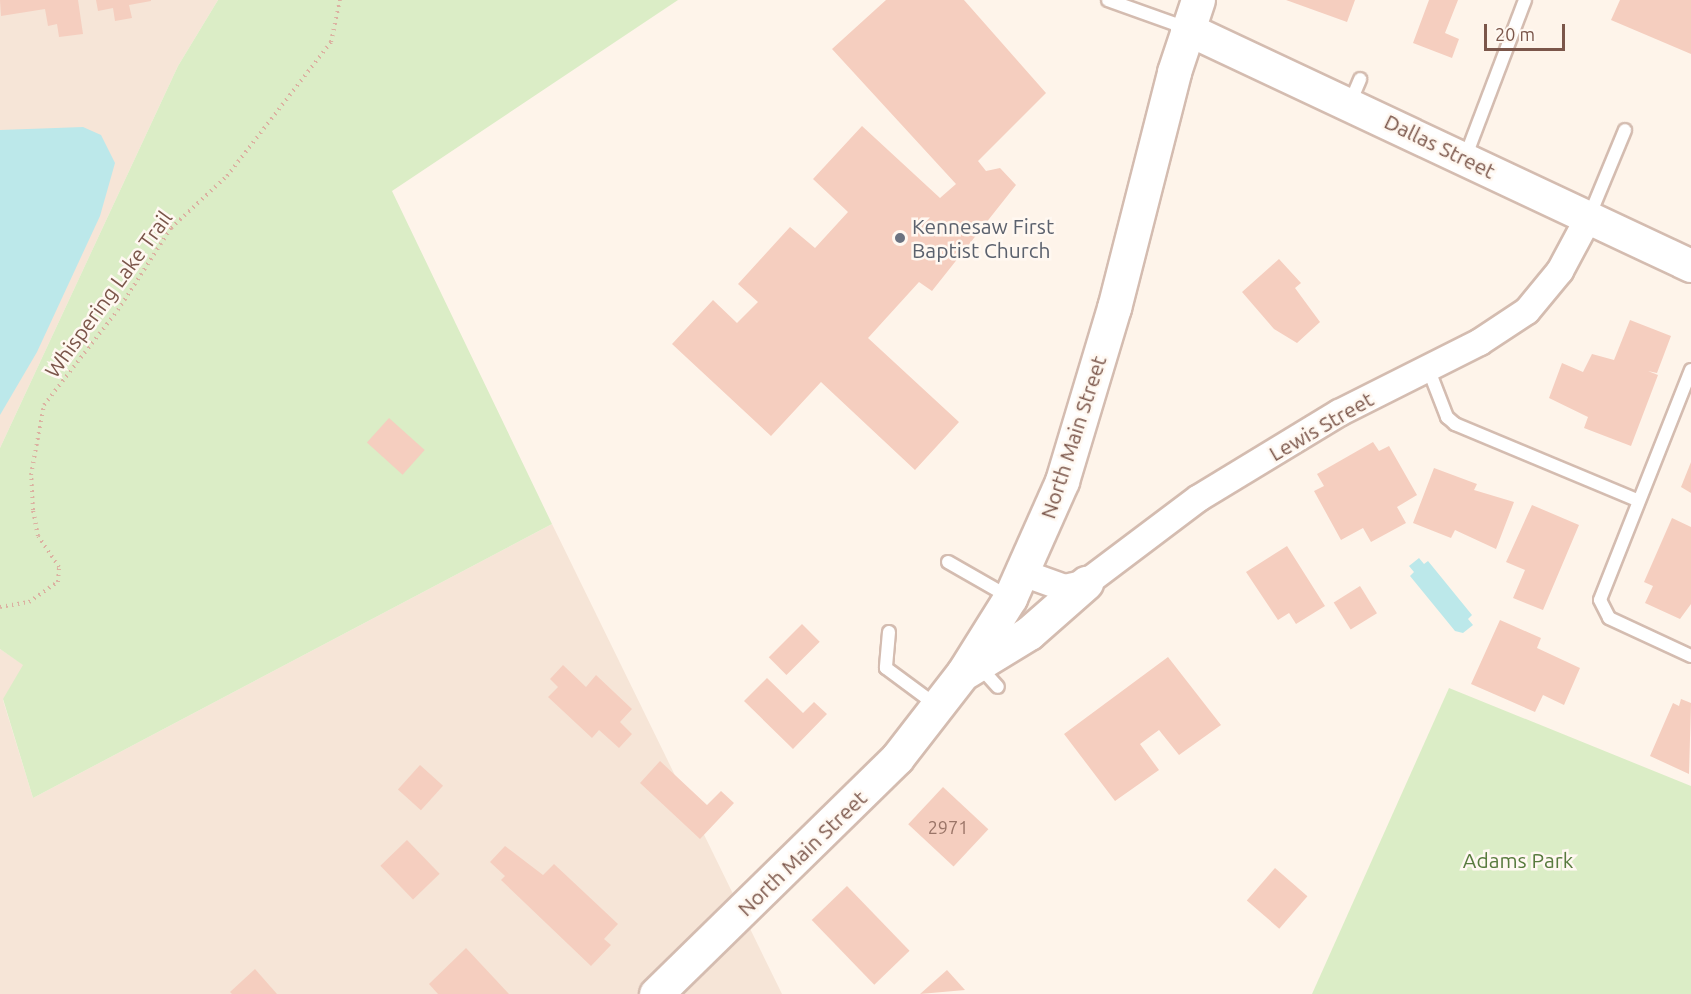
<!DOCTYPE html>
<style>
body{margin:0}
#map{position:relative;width:1691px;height:994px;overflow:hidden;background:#fef4ea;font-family:Ubuntu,sans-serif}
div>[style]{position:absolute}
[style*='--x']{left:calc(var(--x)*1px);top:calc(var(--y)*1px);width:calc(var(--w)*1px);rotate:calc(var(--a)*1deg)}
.residential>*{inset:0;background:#f6e5d7}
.green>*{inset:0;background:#dbedc6}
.water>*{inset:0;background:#bce8ea}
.building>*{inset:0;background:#f5cebf;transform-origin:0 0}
.path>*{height:4px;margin-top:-2px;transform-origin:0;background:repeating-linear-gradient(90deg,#dbb1a1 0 1.5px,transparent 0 6px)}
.roads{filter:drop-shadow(2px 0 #d4bcb0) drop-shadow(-2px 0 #d4bcb0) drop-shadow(0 2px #d4bcb0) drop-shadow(0 -2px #d4bcb0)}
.service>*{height:12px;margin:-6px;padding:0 6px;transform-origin:6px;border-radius:6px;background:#fff}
.minor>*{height:26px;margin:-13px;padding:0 13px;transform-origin:13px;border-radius:13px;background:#fff}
.tertiary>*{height:32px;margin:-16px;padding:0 16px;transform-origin:16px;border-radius:16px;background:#fff}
.secondary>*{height:33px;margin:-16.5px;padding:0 16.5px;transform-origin:16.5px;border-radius:16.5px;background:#fff}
.dots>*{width:16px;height:16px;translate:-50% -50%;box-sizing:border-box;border:3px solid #fff8f1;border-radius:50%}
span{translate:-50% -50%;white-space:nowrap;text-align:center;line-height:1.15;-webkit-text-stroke:5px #fff8f1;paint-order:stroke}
.number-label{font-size:18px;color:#9a7467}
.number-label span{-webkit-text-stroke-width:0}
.street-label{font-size:21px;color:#7b564a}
.worship-label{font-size:21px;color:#5b616d}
.left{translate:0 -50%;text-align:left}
.park-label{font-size:21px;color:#587b3e}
.scale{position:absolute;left:1484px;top:24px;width:81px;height:27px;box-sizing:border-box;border:3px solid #7b564a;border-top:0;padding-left:8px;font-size:18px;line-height:21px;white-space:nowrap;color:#7b564a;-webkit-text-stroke:4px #fff8f1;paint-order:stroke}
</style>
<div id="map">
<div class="residential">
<div style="clip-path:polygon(0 0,218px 0,178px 66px,0 448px)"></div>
<div style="clip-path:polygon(552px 524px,782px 994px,0 994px,0 649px,24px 665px,3px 700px,33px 798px)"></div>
</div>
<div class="green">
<div style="clip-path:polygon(218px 0,678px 0,392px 191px,552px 524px,33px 798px,3px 699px,23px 665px,0 649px,0 448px,178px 66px)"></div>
<div style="clip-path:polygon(1449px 688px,1691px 786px,1691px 994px,1312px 994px)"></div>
</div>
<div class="water">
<div style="clip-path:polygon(83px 127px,101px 135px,115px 163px,100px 216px,37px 352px,0 415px,0 130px)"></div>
<div style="clip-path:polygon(1419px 558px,1424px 564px,1428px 561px,1472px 615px,1468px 619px,1473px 625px,1463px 633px,1455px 631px,1410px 576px,1414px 572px,1409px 566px)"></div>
</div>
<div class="building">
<div style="clip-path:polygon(0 0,78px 0,83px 34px,59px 37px,57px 24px,48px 26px,45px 9px,1px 16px)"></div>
<div style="clip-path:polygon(96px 0,151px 0,151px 1px,129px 5px,132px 18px,115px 21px,113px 8px,98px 11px)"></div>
<div style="clip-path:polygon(886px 0,964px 0,1046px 93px,978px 161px,986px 171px,1000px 168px,1016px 185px,932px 291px,919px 282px,868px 338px,959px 422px,915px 470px,821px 382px,771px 436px,672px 344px,713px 300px,737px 323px,758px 302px,738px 284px,790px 227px,815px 248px,848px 212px,813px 179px,862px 126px,940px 198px,956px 184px,832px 49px)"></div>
<div style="clip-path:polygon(1286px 0,1355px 0,1347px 22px)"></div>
<div style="clip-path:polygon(1429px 0,1458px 0,1445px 33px,1459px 39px,1452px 58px,1413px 43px)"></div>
<div style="clip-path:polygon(1620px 0,1691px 0,1691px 54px,1611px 20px)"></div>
<div style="clip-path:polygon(1279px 259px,1301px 283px,1295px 288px,1320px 322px,1297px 343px,1274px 329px,1242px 292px)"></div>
<div style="clip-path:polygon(1630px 320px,1671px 336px,1657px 373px,1648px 371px,1658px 375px,1631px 446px,1584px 428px,1588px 417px,1549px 398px,1562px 363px,1583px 372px,1592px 354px,1614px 360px)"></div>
<div style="left:389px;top:418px;width:48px;height:33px;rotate:42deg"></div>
<div style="clip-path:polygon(1373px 442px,1379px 451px,1389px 446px,1417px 495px,1397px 507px,1406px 523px,1371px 542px,1363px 528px,1341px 540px,1314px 491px,1324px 486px,1317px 474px)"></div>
<div style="clip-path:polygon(1691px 462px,1691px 493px,1681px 487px)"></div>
<div style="clip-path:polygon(1434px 468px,1477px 484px,1474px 490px,1514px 502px,1496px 549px,1455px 530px,1451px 538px,1413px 523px)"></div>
<div style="clip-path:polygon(1532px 505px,1579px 525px,1543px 610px,1513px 598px,1525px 570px,1506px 562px)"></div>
<div style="clip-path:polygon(1672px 518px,1691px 527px,1691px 604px,1680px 619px,1645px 603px,1653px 586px,1644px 582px)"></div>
<div style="clip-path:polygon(1287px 546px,1325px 606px,1296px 624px,1289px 613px,1278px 620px,1246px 572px)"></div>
<div style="left:1360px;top:586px;width:32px;height:31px;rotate:58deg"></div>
<div style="clip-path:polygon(1500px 620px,1541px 638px,1537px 648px,1580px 668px,1564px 705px,1543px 695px,1535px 712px,1471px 684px)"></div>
<div style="left:802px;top:624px;width:25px;height:47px;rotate:45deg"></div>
<div style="clip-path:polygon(1168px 657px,1221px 725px,1179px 755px,1159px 730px,1140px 744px,1159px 770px,1115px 801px,1064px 734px)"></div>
<div style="clip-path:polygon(563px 665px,586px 687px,596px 675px,632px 709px,620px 722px,632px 734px,619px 748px,599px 730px,592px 738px,548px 697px,558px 687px,550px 679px)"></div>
<div style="clip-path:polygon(767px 678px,803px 713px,814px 702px,827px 714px,793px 749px,744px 701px)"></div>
<div style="clip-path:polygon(1681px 699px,1691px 703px,1689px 774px,1650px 756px,1673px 703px,1679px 706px)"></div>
<div style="clip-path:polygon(660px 761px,707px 805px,721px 791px,734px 803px,700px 839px,640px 783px)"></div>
<div style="left:420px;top:765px;width:31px;height:33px;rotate:42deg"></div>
<div style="left:943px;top:787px;width:62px;height:51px;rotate:43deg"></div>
<div style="left:407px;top:840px;width:47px;height:37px;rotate:46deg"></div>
<div style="clip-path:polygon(505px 846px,543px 875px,554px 864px,618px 924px,604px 939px,611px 945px,591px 966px,501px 880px,505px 876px,490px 862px)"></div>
<div style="left:1275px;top:868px;width:43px;height:43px;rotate:41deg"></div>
<div style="left:847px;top:886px;width:90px;height:49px;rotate:46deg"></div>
<div style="clip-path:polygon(466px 948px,509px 994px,438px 994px,429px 984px)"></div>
<div style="clip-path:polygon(255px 969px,277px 994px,232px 994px,230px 992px)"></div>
<div style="clip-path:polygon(947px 970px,965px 990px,920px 994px)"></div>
</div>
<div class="path">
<div style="--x:0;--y:607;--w:29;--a:-10"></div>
<div style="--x:29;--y:602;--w:35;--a:-35"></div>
<div style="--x:58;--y:582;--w:15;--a:-86"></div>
<div style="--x:59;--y:567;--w:37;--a:-124"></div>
<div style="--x:38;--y:536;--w:26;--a:-101"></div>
<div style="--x:33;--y:510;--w:35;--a:-93"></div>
<div style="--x:31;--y:475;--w:71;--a:-79.5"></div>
<div style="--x:44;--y:405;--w:120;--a:-52.1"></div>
<div style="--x:118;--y:310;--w:98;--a:-57.1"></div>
<div style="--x:171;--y:228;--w:76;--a:-42.9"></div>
<div style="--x:227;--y:176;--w:170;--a:-52.2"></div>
<div style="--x:331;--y:42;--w:43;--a:-77.9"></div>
</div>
<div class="roads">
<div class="service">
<div style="--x:1108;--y:0;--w:83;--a:19.7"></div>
<div style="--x:1350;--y:103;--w:26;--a:-67"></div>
<div style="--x:1465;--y:158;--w:169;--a:-69.2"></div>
<div style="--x:1589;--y:217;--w:94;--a:-67.5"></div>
<div style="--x:1428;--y:368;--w:53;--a:68.8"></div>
<div style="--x:1447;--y:417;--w:11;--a:41"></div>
<div style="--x:1455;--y:424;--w:197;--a:22.7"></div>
<div style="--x:1691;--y:370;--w:247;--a:111.6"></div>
<div style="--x:1600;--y:600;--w:20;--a:63"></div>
<div style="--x:1609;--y:618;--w:90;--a:24.9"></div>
<div style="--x:948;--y:562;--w:70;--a:29.8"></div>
<div style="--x:889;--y:632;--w:36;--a:95"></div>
<div style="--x:886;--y:668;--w:62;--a:36.5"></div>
<div style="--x:979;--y:666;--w:28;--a:48"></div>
</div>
<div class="minor">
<div style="--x:1023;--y:573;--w:45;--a:19.7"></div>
<div style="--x:1065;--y:588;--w:22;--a:-13"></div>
<div style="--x:1086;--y:583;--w:141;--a:-37"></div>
<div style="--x:1199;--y:498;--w:164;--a:-31.3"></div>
<div style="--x:1339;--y:413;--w:158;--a:-26.7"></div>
<div style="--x:1480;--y:342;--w:56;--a:-33.4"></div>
<div style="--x:1527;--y:311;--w:52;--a:-50.5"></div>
<div style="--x:1560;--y:271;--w:61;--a:-61.8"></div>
</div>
<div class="tertiary">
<div style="--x:1187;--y:29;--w:557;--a:25.18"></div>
</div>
<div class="secondary">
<div style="--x:967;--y:671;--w:73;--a:-31.5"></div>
<div style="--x:1029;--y:633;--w:76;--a:-41.3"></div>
<div style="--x:656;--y:994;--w:337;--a:-44.4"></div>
<div style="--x:897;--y:758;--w:108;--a:-52.2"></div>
<div style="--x:963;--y:673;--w:89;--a:-57.9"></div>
<div style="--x:1010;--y:598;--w:128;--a:-66"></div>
<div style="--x:1062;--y:481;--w:181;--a:-73.3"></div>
<div style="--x:1114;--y:308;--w:244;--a:-75.7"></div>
<div style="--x:1174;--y:72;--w:76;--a:-71.6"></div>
</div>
</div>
<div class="dots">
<div style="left:900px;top:238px;background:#6b7280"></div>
</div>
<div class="number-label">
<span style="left:948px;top:827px">2971</span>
</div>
<div class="street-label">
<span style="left:1440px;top:146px;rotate:26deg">Dallas Street</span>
<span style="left:108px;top:294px;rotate:-54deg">Whispering Lake Trail</span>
<span style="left:1321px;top:426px;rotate:-30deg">Lewis Street</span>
<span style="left:1073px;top:437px;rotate:-72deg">North Main Street</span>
<span style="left:802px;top:853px;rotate:-44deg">North Main Street</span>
</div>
<div class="worship-label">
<span class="left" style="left:912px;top:238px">Kennesaw First<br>Baptist Church</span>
</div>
<div class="park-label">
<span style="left:1518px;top:860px">Adams Park</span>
</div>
<div class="scale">20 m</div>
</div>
